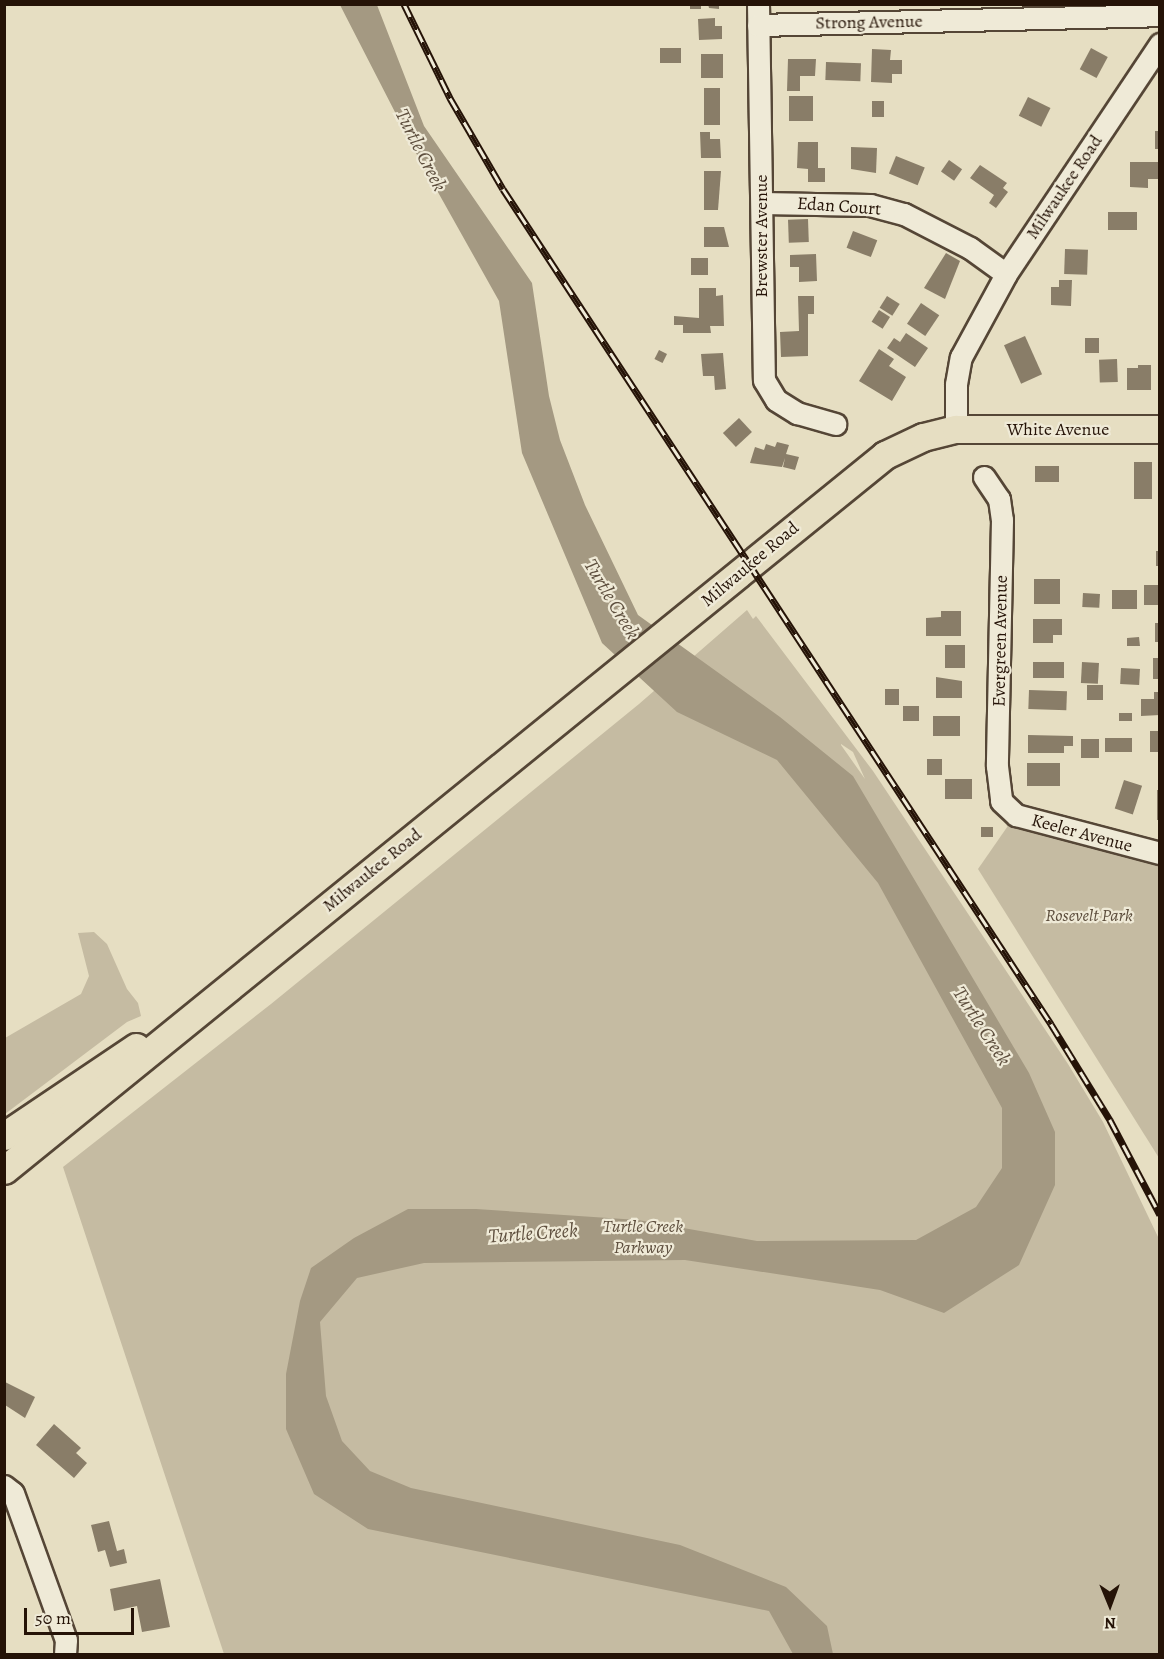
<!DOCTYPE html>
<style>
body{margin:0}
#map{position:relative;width:1164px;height:1659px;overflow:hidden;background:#e6dec2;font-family:Alegreya,serif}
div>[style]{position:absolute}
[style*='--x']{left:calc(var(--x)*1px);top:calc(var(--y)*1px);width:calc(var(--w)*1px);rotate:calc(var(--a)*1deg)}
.green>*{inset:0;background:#c5bba2}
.water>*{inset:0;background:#a49982}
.building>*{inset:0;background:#897d68;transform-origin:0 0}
.roads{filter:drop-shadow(2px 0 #554636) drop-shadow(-2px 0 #554636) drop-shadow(0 2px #554636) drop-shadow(0 -2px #554636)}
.minor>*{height:21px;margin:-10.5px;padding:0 10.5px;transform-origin:10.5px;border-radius:10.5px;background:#efead7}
.major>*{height:27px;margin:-13.5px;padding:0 13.5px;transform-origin:13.5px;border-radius:13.5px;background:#e6dec2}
.rail>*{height:7px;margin-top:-3.5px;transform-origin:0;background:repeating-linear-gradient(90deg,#efead7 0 14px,#251307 0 28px);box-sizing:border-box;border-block:2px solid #251307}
span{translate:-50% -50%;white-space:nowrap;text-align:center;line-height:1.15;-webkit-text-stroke:4.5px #efead7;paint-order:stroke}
.street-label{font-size:18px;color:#251307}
.park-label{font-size:18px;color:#5d4e3d;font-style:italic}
.water-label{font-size:20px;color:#5e4f3e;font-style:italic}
.frame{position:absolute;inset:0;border:6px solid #251307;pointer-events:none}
.north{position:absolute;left:1080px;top:1575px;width:60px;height:60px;-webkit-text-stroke:4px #efead7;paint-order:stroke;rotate:179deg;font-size:16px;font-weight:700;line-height:24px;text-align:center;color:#251307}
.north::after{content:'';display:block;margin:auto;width:21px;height:27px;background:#251307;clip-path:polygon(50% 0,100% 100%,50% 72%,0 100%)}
.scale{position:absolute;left:24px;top:1608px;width:110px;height:27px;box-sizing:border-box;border:3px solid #251307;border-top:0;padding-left:8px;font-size:18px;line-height:21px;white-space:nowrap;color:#251307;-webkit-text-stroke:4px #efead7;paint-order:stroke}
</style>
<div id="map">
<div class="green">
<div style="clip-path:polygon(evenodd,747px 610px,753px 619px,756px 616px,873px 771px,1068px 1064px,1103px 1122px,1159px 1239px,1159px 1654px,224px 1654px,63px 1167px,271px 1004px,639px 704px,747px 610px,841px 744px,853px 752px,865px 779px,841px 745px,841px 744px)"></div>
<div style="clip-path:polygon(1012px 820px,1159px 861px,1159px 1158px,978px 869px)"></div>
<div style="clip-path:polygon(94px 932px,107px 944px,127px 989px,138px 1003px,141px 1016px,127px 1022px,5px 1114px,5px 1038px,81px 994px,89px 976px,78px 933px)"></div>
</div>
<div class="water">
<div style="clip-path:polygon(340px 5px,377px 5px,424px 126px,532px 283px,549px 396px,560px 440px,585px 505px,638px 615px,780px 717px,853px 776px,1029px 1073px,1055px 1132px,1055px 1185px,1019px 1265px,944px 1313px,880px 1290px,685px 1260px,424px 1263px,357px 1278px,320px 1322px,326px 1396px,342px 1441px,370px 1471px,411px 1488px,680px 1545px,786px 1587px,827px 1626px,833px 1654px,793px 1654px,769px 1611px,368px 1529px,314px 1494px,286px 1429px,286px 1374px,300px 1301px,311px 1268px,354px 1238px,408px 1209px,476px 1209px,638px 1220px,757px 1241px,916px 1240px,976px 1207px,1002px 1168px,1002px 1108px,878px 883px,777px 760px,677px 712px,602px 643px,522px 453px,499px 301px,416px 153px)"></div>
</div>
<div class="building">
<div style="left:690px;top:4px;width:11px;height:5px"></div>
<div style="clip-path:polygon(708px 4px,719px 4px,719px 9px,709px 8px)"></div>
<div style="clip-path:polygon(715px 18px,715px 26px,722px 26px,722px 39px,699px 40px,698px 19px)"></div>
<div style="left:660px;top:48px;width:21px;height:15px"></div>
<div style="left:1091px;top:48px;width:19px;height:24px;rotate:28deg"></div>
<div style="clip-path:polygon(872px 49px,891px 50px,890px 60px,902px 60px,902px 74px,892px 74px,892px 83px,871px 82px)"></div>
<div style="left:701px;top:54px;width:22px;height:24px"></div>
<div style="clip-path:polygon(788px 59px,816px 59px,815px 76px,800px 76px,800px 91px,787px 91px)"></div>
<div style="left:826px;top:62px;width:35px;height:18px;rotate:2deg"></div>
<div style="left:704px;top:88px;width:16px;height:37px"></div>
<div style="left:789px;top:96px;width:24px;height:25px"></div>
<div style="left:1028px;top:97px;width:25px;height:21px;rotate:26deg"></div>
<div style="left:884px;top:101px;width:16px;height:12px;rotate:90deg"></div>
<div style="left:1155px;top:131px;width:5px;height:18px"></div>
<div style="clip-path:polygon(700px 132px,710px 132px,710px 139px,720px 139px,721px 158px,701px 158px)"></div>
<div style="clip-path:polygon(798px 142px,818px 142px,818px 168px,825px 168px,825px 182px,808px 182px,808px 169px,797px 168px)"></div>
<div style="clip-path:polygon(851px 147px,877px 148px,876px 173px,851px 169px)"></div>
<div style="left:896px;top:156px;width:31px;height:19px;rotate:22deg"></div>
<div style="left:949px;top:160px;width:16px;height:14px;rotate:35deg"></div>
<div style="clip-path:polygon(1130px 162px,1160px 162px,1160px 179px,1148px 179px,1148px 188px,1130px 187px)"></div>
<div style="clip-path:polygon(980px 165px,1007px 183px,1003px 188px,1008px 192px,996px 208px,989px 203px,994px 195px,970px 178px)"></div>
<div style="clip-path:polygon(704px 171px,721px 171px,718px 210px,704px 210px)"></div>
<div style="left:1108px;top:212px;width:29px;height:18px"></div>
<div style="left:808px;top:219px;width:23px;height:20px;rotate:88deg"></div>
<div style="clip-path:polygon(704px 227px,724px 227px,729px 247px,704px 247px)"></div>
<div style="left:853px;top:231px;width:26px;height:18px;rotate:21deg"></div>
<div style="left:1065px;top:249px;width:23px;height:25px;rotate:2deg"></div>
<div style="clip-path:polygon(946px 253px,960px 261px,945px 299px,924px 288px)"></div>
<div style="clip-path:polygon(816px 254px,817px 281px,799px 282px,799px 267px,790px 267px,790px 255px)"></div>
<div style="left:691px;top:258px;width:17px;height:17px"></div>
<div style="clip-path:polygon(1059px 280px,1072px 280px,1071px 306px,1051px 305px,1051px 287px,1059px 287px)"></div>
<div style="clip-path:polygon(699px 288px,716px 288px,716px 296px,723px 295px,724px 326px,710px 326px,711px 333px,683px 333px,683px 325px,674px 325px,674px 316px,699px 318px)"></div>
<div style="clip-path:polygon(798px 296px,814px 296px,814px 314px,808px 314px,808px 356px,781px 357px,780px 332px,799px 331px)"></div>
<div style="left:887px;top:296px;width:15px;height:14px;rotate:32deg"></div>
<div style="left:921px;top:303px;width:22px;height:25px;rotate:34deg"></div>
<div style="left:879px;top:310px;width:13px;height:14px;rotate:32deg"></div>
<div style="clip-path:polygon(906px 333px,928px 348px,915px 367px,887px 348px,894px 338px,900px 342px)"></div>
<div style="left:1025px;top:336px;width:42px;height:23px;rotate:66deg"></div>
<div style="left:1085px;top:338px;width:14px;height:15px"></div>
<div style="clip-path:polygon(879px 349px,894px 359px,889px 366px,906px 377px,892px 401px,859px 381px)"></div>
<div style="left:659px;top:350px;width:9px;height:10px;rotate:27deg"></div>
<div style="clip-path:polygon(723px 353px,726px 389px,715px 390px,714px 376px,703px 376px,701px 354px)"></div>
<div style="left:1117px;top:359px;width:23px;height:18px;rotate:88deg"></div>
<div style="clip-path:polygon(1138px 365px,1151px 365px,1151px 390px,1127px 390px,1127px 368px,1138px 368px)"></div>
<div style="left:739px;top:418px;width:19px;height:22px;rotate:47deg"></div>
<div style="clip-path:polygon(777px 442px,789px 445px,786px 454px,799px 457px,795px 470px,783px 467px,785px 458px,782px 467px,750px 463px,755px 447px,764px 450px,766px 444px,775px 447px)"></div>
<div style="left:1134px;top:462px;width:18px;height:37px"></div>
<div style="left:1059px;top:466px;width:16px;height:24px;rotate:90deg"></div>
<div style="left:1156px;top:551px;width:4px;height:15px"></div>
<div style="left:1034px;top:579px;width:26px;height:25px"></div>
<div style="left:1160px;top:585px;width:20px;height:16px;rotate:90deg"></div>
<div style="left:1112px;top:590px;width:25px;height:19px"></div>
<div style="left:1083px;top:593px;width:17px;height:14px;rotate:3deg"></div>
<div style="clip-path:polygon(941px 611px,961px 611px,961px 636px,926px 636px,926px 618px,941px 617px)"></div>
<div style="clip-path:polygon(1033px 619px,1062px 619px,1062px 635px,1053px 635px,1053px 643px,1033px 643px)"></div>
<div style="left:1155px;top:623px;width:5px;height:19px"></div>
<div style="clip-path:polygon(1139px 637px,1140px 646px,1127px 646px,1127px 638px)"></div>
<div style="left:945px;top:645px;width:20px;height:23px"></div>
<div style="left:1153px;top:658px;width:7px;height:21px"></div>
<div style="left:1033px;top:662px;width:31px;height:16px"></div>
<div style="left:1082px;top:662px;width:17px;height:21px;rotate:3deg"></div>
<div style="left:1121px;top:668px;width:19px;height:16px;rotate:3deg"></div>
<div style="clip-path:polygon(936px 677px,962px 681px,962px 698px,936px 698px)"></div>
<div style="left:1087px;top:685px;width:16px;height:15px"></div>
<div style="left:885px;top:689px;width:14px;height:16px"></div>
<div style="left:1029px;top:690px;width:38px;height:19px;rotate:2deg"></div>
<div style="clip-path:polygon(1154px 692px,1160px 692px,1160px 715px,1141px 716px,1141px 699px,1154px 699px)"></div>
<div style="left:903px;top:706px;width:16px;height:15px"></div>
<div style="left:1119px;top:713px;width:13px;height:8px"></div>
<div style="left:960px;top:716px;width:20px;height:27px;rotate:90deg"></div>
<div style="left:1150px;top:731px;width:10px;height:21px"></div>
<div style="clip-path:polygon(1028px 735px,1073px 736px,1073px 746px,1064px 746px,1064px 753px,1028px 753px)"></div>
<div style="left:1132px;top:738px;width:14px;height:27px;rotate:90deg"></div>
<div style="left:1081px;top:739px;width:18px;height:19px"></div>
<div style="left:927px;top:759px;width:15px;height:16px"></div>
<div style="left:1027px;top:763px;width:33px;height:23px"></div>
<div style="left:945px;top:779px;width:27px;height:20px"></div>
<div style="left:1124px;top:780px;width:19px;height:30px;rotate:18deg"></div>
<div style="left:1157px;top:790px;width:3px;height:30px"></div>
<div style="left:981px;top:827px;width:12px;height:10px"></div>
<div style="clip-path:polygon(5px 1382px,35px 1397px,25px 1418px,5px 1405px)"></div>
<div style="clip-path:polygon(54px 1424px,81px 1448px,76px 1453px,87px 1463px,74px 1478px,36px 1445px)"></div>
<div style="clip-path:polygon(109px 1521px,117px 1551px,124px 1549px,127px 1563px,110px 1567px,105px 1550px,98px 1552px,91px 1525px)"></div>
<div style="clip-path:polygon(160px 1579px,170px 1627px,142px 1632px,137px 1606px,114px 1611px,110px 1589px)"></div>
</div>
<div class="roads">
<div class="minor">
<div style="--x:758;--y:4;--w:376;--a:89.1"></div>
<div style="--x:764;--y:380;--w:23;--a:59"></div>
<div style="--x:776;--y:400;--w:25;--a:32"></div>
<div style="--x:797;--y:413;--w:40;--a:16"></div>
<div style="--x:758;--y:25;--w:402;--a:-1.4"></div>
<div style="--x:762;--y:203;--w:108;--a:1.1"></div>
<div style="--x:870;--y:205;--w:35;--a:15"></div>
<div style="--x:904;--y:214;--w:74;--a:27.3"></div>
<div style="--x:970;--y:248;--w:44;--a:35.8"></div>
<div style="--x:956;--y:429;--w:45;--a:-90"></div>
<div style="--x:956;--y:384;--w:27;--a:-80"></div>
<div style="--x:961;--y:357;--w:94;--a:-61.5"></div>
<div style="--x:1006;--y:274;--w:277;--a:-56.2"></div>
<div style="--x:984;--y:477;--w:27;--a:56"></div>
<div style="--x:999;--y:499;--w:21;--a:82"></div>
<div style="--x:1002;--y:520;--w:246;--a:91.2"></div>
<div style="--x:997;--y:766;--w:35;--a:83"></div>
<div style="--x:1001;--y:801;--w:21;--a:43"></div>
<div style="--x:1016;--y:815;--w:149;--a:14.8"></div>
<div style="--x:4;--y:1486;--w:11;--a:38"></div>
<div style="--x:13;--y:1493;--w:156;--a:70.2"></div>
<div style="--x:66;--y:1640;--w:14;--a:94"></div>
</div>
<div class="major">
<div style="--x:4;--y:1136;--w:159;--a:-34"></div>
<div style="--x:4;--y:1170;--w:1135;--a:-39.06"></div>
<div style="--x:885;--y:455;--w:42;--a:-25.3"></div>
<div style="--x:923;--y:437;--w:34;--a:-14"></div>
<div style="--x:956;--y:429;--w:204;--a:0"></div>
</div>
</div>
<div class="rail">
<div style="--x:404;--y:4;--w:105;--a:63.9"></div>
<div style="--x:450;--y:98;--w:105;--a:59.8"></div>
<div style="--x:503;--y:189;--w:999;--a:56.72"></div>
<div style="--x:1051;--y:1024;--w:113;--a:58.4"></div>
<div style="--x:1110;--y:1120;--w:107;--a:62.2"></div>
</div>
<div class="street-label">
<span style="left:869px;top:22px;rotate:-1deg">Strong Avenue</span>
<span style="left:1064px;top:187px;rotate:-56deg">Milwaukee Road</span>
<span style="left:839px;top:206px;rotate:4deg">Edan Court</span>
<span style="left:761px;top:236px;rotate:-90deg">Brewster Avenue</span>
<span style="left:1058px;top:429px">White Avenue</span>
<span style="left:750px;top:564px;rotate:-40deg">Milwaukee Road</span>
<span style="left:1000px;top:641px;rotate:-89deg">Evergreen Avenue</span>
<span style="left:1082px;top:833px;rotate:15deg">Keeler Avenue</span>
<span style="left:372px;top:870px;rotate:-39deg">Milwaukee Road</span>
</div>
<div class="park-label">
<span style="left:1089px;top:915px">Rosevelt Park</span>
<span style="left:643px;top:1237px">Turtle Creek<br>Parkway</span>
</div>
<div class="water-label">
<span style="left:421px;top:150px;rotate:63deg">Turtle Creek</span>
<span style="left:612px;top:599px;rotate:59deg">Turtle Creek</span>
<span style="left:982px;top:1026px;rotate:57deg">Turtle Creek</span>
<span style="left:533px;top:1233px;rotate:-4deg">Turtle Creek</span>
</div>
<div class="frame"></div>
<div class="north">N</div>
<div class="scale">50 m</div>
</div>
